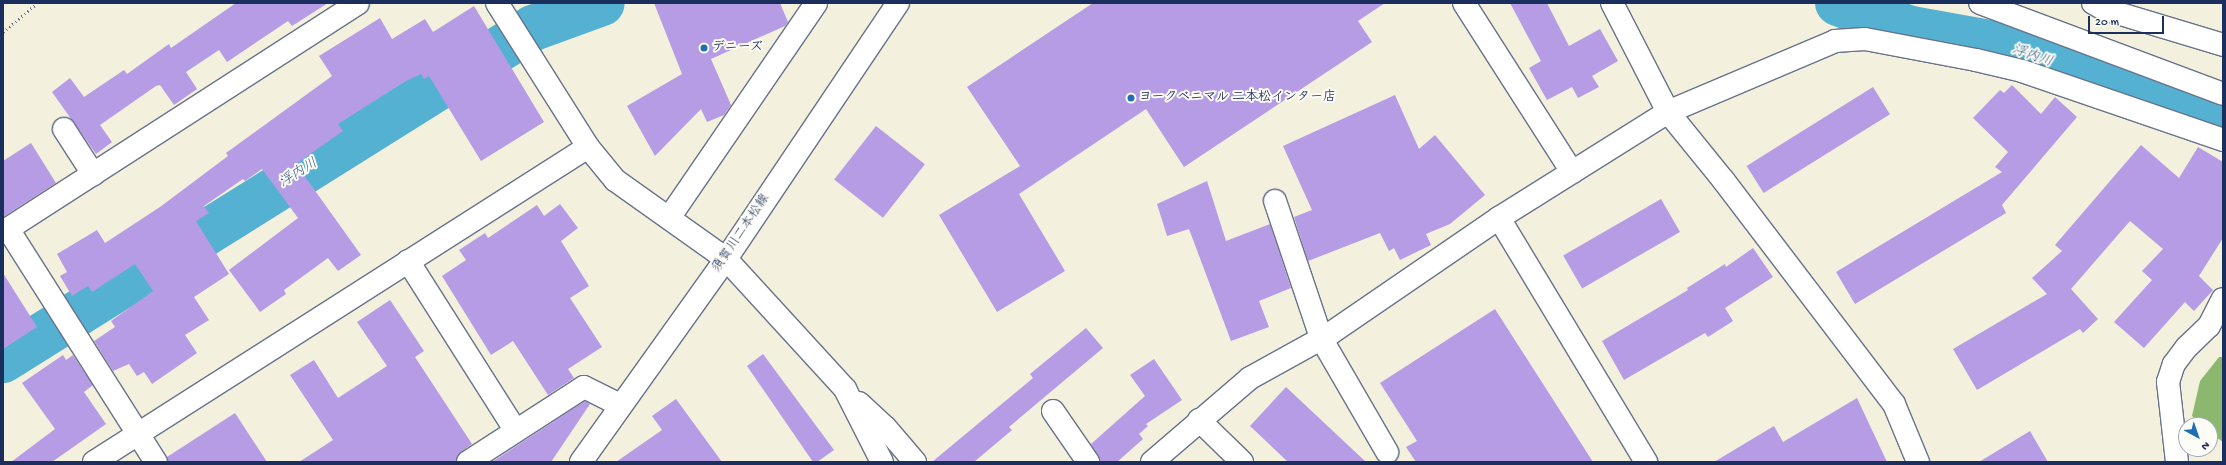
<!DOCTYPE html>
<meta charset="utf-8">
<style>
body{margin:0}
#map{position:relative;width:2226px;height:465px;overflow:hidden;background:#f4f0de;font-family:"Gochi Hand","Klee One",sans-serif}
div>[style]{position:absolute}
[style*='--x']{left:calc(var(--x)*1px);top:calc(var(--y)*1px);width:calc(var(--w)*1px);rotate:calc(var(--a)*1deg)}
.forest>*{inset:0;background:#8cb76e}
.river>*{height:46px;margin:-23px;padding:0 23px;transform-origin:23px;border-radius:23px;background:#54b1d2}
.building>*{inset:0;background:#b59ce4;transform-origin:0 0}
.path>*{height:2.5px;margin-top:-1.25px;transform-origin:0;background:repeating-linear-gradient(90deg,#67738b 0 1px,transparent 0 4px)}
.roads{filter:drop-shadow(1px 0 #67738b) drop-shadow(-1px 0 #67738b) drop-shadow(0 1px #67738b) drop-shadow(0 -1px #67738b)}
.minor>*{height:22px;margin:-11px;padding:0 11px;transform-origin:11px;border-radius:11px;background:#fff}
.major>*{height:22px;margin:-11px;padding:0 11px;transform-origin:11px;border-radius:11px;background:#fff}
.highway>*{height:22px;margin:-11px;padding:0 11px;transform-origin:11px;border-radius:11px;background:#fff}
.dots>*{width:11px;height:11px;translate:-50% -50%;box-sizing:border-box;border:2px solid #fdfcf7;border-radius:50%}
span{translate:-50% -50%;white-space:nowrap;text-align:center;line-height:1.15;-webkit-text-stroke:4px #fdfcf7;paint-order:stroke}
.poi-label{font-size:13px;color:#1b2f5e;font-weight:700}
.left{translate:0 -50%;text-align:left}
.street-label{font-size:13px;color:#1b2f5e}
.water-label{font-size:14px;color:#2f5c87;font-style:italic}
.frame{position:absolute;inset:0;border:4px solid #1b2f5e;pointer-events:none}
.north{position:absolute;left:2178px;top:417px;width:40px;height:40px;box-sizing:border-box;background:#fdfcf7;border:1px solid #a3aaba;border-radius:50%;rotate:140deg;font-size:11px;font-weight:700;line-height:16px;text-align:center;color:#1b2f5e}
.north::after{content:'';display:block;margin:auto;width:14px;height:18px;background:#1f6fb2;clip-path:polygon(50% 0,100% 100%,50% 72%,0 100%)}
.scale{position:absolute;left:2088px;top:16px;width:76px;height:18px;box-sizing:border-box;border:2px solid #1b2f5e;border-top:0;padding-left:5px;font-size:12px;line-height:14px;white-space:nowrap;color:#1b2f5e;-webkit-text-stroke:3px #fdfcf7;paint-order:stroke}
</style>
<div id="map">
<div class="forest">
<div style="clip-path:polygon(2219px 357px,2223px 357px,2223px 442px,2210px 433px,2210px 425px,2202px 425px,2192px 416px,2200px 381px)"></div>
</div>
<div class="river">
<div style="--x:1838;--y:3;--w:77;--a:19.6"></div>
<div style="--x:1911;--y:29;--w:85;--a:10.1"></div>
<div style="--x:1995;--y:44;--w:242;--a:19.6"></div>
<div style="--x:3;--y:360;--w:625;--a:-32.06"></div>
<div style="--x:533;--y:28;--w:73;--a:-19.9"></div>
</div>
<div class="building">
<div style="clip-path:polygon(236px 3px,328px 3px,292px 26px,288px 21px,227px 62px,219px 50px,186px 72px,197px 89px,174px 105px,160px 85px,156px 86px,100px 125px,112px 142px,96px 154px,52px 92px,70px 78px,84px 97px,124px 70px,127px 74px,169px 44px,171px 48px)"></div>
<div style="clip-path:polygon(654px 3px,780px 3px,788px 22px,785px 26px,711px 59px,731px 105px,724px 115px,707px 122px,701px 109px,655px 156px,627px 106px,682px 74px)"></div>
<div style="clip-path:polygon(1093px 3px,1385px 3px,1358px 21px,1372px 42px,1184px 167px,1146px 109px,1019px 194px,1065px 271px,997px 312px,939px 215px,1020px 166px,967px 87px)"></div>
<div style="clip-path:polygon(1510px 3px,1547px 3px,1569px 46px,1600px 29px,1618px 61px,1592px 76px,1599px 87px,1578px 98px,1572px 87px,1547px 100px,1529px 68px,1541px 61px)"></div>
<div style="clip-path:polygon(474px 6px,544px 122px,481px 161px,429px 76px,424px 79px,421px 74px,404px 82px,338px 124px,343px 131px,296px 164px,361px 255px,338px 271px,328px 258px,284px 290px,286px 294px,260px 312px,229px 270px,298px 218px,262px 169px,245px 181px,243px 179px,204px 206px,209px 213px,196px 221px,229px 274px,194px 297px,209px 320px,185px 335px,197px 353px,152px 384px,144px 372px,137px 376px,129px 364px,113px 371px,94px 341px,115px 327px,111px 321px,153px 291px,135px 264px,92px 292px,88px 286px,72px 296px,60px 276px,67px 272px,57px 254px,97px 230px,105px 243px,160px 207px,228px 156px,226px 153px,332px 76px,319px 56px,380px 18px,392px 39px,425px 19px,433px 32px)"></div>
<div style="clip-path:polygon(2012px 85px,2041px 114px,2055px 97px,2077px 117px,2002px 205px,2006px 213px,1855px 304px,1836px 272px,2002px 172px,1995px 167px,2008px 152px,1973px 118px,2000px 90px,2004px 93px)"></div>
<div style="left:1873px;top:87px;width:32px;height:149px;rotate:58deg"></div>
<div style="clip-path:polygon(1395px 95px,1419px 149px,1435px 135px,1485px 195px,1450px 224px,1426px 234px,1431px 245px,1400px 260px,1394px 248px,1389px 251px,1380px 233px,1308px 261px,1294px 217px,1312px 210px,1283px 146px)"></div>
<div style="left:876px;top:126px;width:62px;height:68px;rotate:38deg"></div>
<div style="clip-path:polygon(31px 143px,56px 183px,3px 217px,3px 161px)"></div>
<div style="clip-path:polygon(2141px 145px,2179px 178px,2198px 147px,2223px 162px,2223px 238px,2199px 276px,2213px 290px,2194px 311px,2185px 302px,2144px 348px,2114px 322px,2152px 280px,2142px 271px,2163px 249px,2130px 221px,2071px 289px,2098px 319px,2083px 333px,2080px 329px,1977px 390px,1953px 349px,2047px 294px,2032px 278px,2062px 251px,2055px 245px)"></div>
<div style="clip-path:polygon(1207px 181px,1226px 241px,1270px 224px,1291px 288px,1259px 301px,1269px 327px,1231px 341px,1189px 229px,1167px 236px,1157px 204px)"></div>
<div style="left:1661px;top:199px;width:38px;height:113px;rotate:60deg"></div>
<div style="clip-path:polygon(560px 204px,578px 228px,561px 241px,589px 286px,570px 298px,602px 347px,568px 369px,574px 378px,548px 395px,513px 341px,491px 355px,442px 276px,466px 260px,459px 250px,485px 233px,488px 238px,537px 205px,544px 216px)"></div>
<div style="clip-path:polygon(1753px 248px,1773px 277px,1725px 308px,1733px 321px,1708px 337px,1705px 333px,1624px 380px,1602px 341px,1688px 290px,1687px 288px,1725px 264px,1726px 267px)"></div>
<div style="clip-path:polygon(3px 273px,37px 327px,3px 349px)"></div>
<div style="clip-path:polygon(390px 300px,424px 351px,415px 357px,472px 444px,461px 452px,456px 462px,299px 462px,333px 440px,290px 375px,314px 360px,338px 398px,387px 366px,357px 322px)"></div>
<div style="clip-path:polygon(1495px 309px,1593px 462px,1416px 462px,1406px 447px,1417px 441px,1380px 383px)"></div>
<div style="clip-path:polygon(1086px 328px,1103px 348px,1009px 427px,1012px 430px,974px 462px,932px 462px,1033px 378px,1030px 374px)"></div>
<div style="clip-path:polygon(763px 354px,834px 450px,817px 462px,813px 462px,747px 366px)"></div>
<div style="clip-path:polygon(63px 355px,66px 360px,73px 355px,93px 385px,84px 392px,106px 424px,52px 462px,11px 462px,55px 429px,22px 383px)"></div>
<div style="clip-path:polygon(1154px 359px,1182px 400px,1146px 424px,1148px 426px,1139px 434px,1143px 439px,1117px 462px,1100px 462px,1091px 444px,1145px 396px,1130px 375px)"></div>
<div style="clip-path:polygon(1286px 387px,1366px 462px,1288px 462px,1250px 426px)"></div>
<div style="clip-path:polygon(1857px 398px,1887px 462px,1714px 462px,1774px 426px,1783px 442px)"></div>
<div style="clip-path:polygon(676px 399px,722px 462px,616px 462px,662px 430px,652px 416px)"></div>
<div style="clip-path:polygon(585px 401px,590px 404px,551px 462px,492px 462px)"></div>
<div style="clip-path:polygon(235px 413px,267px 462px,168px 462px,167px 457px)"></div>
<div style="clip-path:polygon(2030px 431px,2048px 462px,1979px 462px)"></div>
</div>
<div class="path">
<div style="--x:3;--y:32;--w:42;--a:-40.2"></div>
</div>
<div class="roads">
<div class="minor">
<div style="--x:497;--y:3;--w:170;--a:57.7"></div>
<div style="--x:588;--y:147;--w:43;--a:50.7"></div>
<div style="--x:615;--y:180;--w:136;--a:35.4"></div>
<div style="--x:726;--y:259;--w:176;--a:47.5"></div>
<div style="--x:845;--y:389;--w:82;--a:63.1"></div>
<div style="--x:1464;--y:3;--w:201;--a:57.4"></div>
<div style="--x:1612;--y:3;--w:123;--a:62.8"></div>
<div style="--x:1668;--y:112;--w:89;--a:50.9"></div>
<div style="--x:1724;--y:181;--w:280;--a:52.7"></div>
<div style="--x:1894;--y:404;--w:63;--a:67.5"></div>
<div style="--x:64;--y:129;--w:54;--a:57.2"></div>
<div style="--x:1275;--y:201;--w:145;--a:71.4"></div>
<div style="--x:1321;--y:338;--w:132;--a:59.9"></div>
<div style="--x:669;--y:218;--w:260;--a:-55.6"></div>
<div style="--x:1499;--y:218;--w:285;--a:58.9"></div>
<div style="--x:8;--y:229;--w:276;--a:57.6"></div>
<div style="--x:3;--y:232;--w:422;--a:-32.8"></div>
<div style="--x:408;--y:261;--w:201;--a:57.6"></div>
<div style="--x:859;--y:403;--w:35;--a:43"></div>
<div style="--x:885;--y:427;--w:46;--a:49.4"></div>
<div style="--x:1053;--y:411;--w:62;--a:55.5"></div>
<div style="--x:1199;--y:420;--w:60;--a:44.3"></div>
<div style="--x:94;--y:462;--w:586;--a:-32.52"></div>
<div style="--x:468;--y:462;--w:138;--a:-32.9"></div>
<div style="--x:584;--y:387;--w:40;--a:26.6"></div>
<div style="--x:1152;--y:462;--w:129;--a:-40.6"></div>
<div style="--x:1250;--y:378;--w:89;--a:-28.9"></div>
<div style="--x:1328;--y:335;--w:207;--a:-34.4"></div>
<div style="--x:1499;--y:218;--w:199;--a:-32.1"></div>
<div style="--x:1668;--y:112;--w:181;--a:-23"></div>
<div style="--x:1835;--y:41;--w:30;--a:-4"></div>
<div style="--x:1865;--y:39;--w:113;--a:10.7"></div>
<div style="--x:1976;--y:60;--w:47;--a:13.4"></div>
<div style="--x:2022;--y:71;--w:213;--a:18.9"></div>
<div style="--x:2177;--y:462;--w:81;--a:-96.4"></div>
<div style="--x:2168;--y:382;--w:19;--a:-72"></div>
<div style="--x:2174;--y:364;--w:21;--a:-53"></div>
<div style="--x:2187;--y:347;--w:30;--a:-44"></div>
<div style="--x:2209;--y:326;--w:30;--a:-63"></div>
</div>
<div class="major">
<div style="--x:581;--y:462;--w:249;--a:-54.5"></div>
<div style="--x:726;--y:259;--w:308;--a:-56.1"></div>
</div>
<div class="highway">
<div style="--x:1980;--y:3;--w:259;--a:20.5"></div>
<div style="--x:2093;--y:3;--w:13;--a:29"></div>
<div style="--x:2104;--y:9;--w:124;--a:16.8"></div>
</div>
</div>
<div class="dots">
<div style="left:704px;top:48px;background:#1f6fb2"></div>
<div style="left:1131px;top:98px;background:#1f6fb2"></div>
</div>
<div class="poi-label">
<span class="left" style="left:712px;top:48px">デニーズ</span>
<span class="left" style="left:1139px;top:98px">ヨークベニマル 二本松インター店</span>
</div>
<div class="street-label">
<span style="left:742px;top:234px;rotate:-56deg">須賀川二本松線</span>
</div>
<div class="water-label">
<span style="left:2032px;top:57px;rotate:19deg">浮内川</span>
<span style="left:299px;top:174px;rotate:-32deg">浮内川</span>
</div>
<div class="frame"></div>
<div class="north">N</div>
<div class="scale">20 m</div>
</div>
